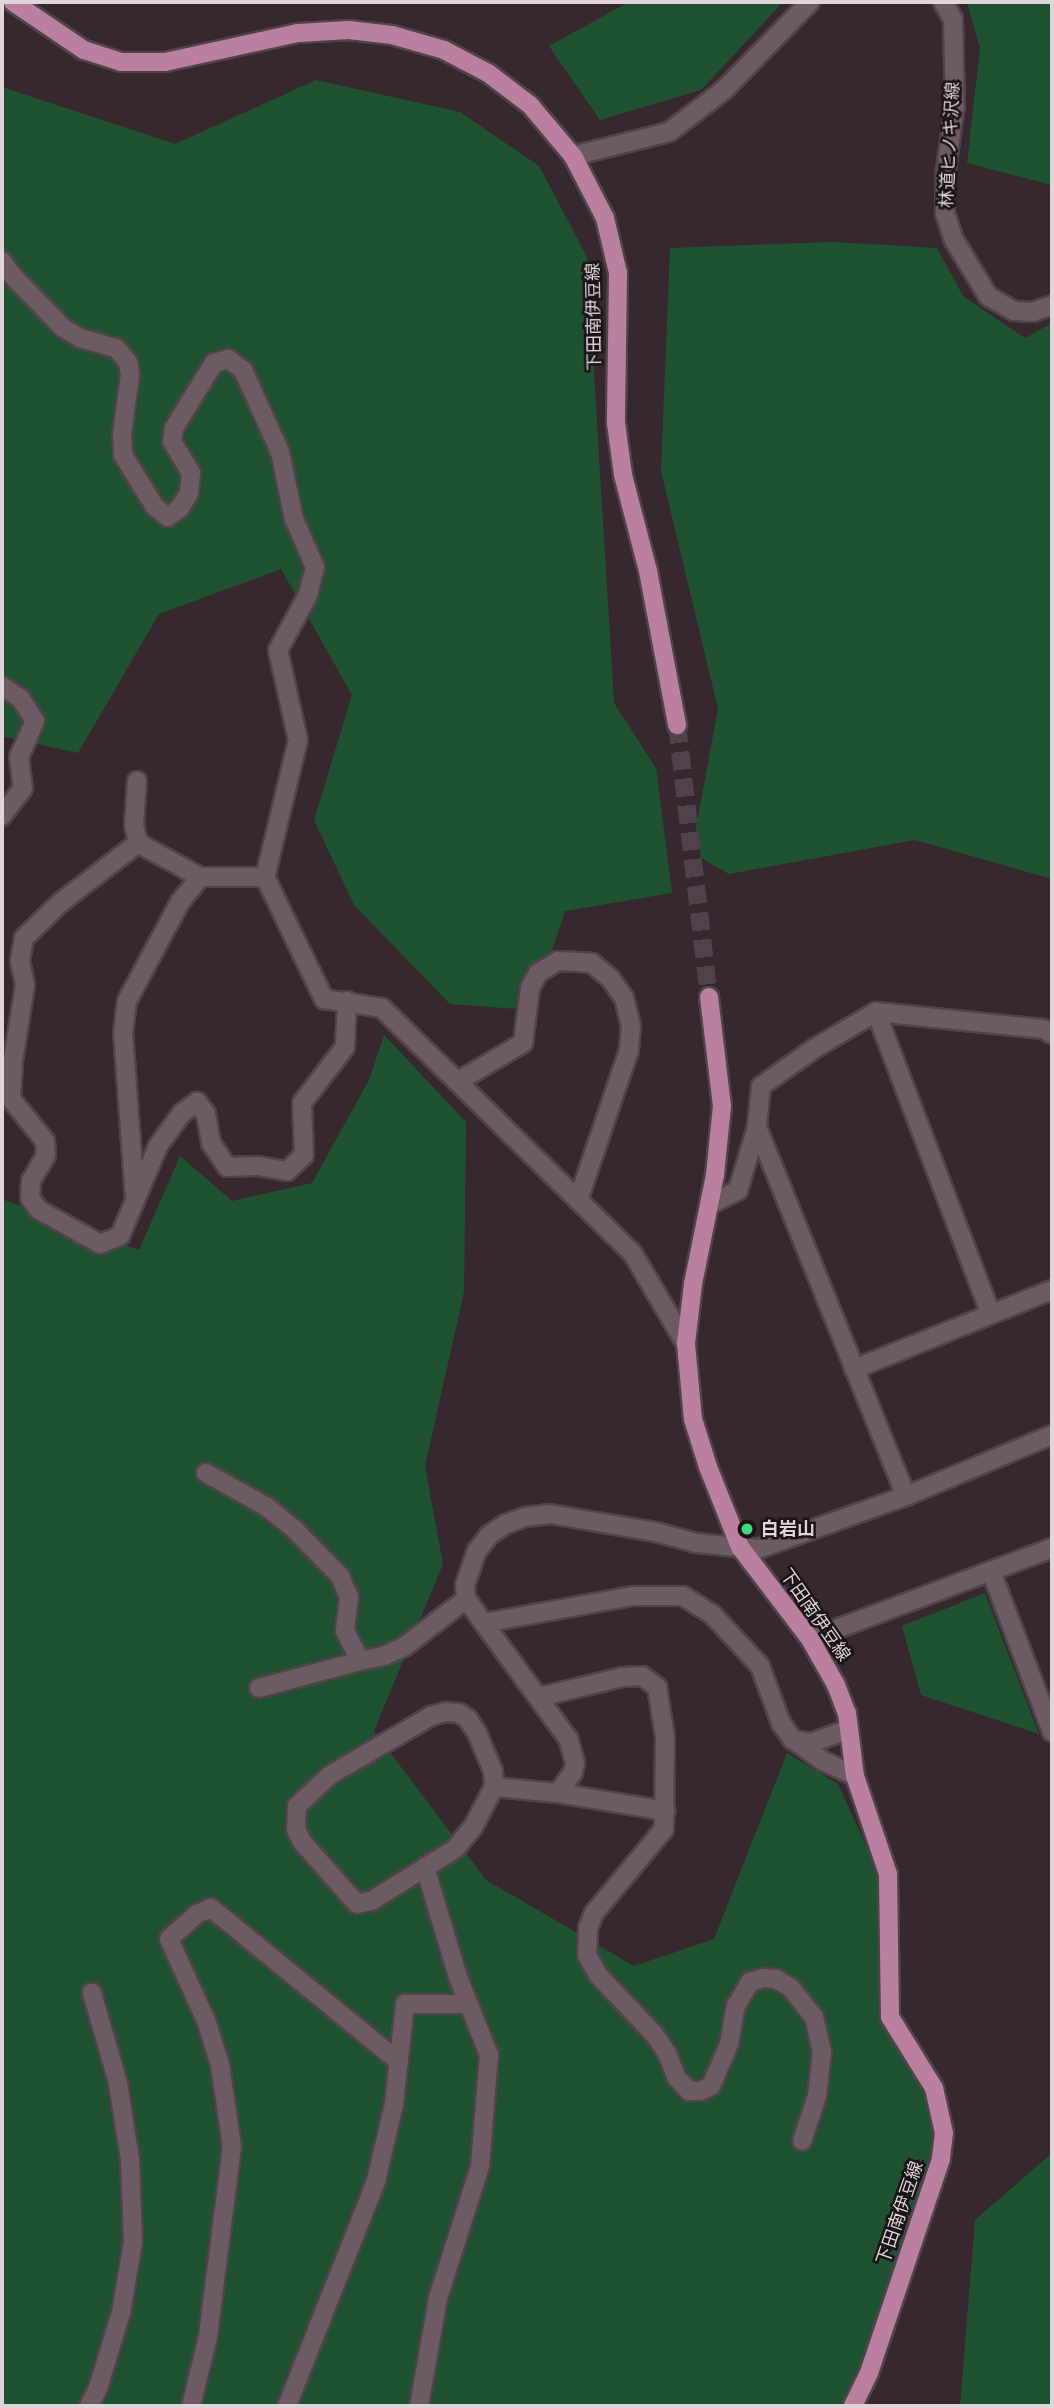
<!DOCTYPE html>
<meta charset="utf-8">
<style>
body{margin:0}
#map{position:relative;width:1054px;height:2408px;overflow:hidden;background:#372830;font-family:Mulish,"Noto Sans JP",sans-serif}
div>[style]{position:absolute}
[style*='--x']{left:calc(var(--x)*1px);top:calc(var(--y)*1px);width:calc(var(--w)*1px);rotate:calc(var(--a)*1deg)}
.green>*{inset:0;background:#1f5230}
.major-tunnel>*{height:18px;margin-top:-9px;transform-origin:0;background:repeating-linear-gradient(90deg,#50424a 0 18px,transparent 0 27px)}
.roads{filter:drop-shadow(2px 0 #50444a) drop-shadow(-2px 0 #50444a) drop-shadow(0 2px #50444a) drop-shadow(0 -2px #50444a)}
.minor>*{height:18px;margin:-9px;padding:0 9px;transform-origin:9px;border-radius:9px;background:#6c5b63}
.major>*{height:18px;margin:-9px;padding:0 9px;transform-origin:9px;border-radius:9px;background:#bb809f}
.dots>*{width:19px;height:19px;translate:-50% -50%;box-sizing:border-box;border:4px solid #1a1317;border-radius:50%}
span{translate:-50% -50%;white-space:nowrap;text-align:center;line-height:1.15;-webkit-text-stroke:5px #1a1317;paint-order:stroke}
.street-label{font-size:18px;color:#dfd5da}
.poi-label{font-size:18px;color:#dfd5da;font-weight:700}
.left{translate:0 -50%;text-align:left}
.frame{position:absolute;inset:0;border:4px solid #dfd5da;pointer-events:none}
</style>
<div id="map">
<div class="green">
<div style="clip-path:polygon(629px 2px,783px 2px,701px 90px,600px 120px,549px 46px)"></div>
<div style="clip-path:polygon(967px 2px,1052px 2px,1052px 185px,967px 163px,980px 48px)"></div>
<div style="clip-path:polygon(316px 80px,460px 112px,539px 166px,587px 257px,614px 703px,656px 768px,672px 893px,565px 911px,532px 1010px,450px 1004px,354px 905px,314px 820px,352px 695px,281px 569px,159px 614px,78px 753px,2px 736px,2px 87px,175px 144px)"></div>
<div style="clip-path:polygon(833px 242px,937px 248px,963px 296px,1025px 338px,1052px 323px,1052px 879px,915px 840px,729px 874px,701px 858px,696px 827px,718px 709px,661px 471px,670px 248px)"></div>
<div style="clip-path:polygon(384px 1035px,466px 1122px,464px 1292px,425px 1466px,443px 1564px,374px 1731px,486px 1880px,634px 1966px,714px 1939px,787px 1753px,838px 1784px,889px 1896px,890px 2017px,944px 2133px,869px 2373px,844px 2406px,2px 2406px,2px 1199px,139px 1250px,180px 1156px,232px 1201px,312px 1183px,369px 1080px)"></div>
<div style="clip-path:polygon(985px 1593px,1039px 1734px,921px 1695px,902px 1626px)"></div>
<div style="clip-path:polygon(1052px 2153px,1052px 2406px,960px 2406px,975px 2220px)"></div>
</div>
<div class="major-tunnel">
<div style="--x:677;--y:725;--w:274;--a:83.3"></div>
</div>
<div class="roads">
<div class="minor">
<div style="--x:943;--y:2;--w:20;--a:60"></div>
<div style="--x:953;--y:19;--w:86;--a:88.7"></div>
<div style="--x:955;--y:105;--w:72;--a:98"></div>
<div style="--x:945;--y:176;--w:37;--a:90"></div>
<div style="--x:945;--y:213;--w:28;--a:72"></div>
<div style="--x:954;--y:240;--w:66;--a:58.7"></div>
<div style="--x:988;--y:296;--w:30;--a:30"></div>
<div style="--x:1014;--y:311;--w:19;--a:3"></div>
<div style="--x:1033;--y:312;--w:20;--a:-20"></div>
<div style="--x:573;--y:156;--w:99;--a:-14"></div>
<div style="--x:669;--y:132;--w:71;--a:-37.5"></div>
<div style="--x:725;--y:89;--w:122;--a:-45.7"></div>
<div style="--x:2;--y:261;--w:16;--a:55"></div>
<div style="--x:11;--y:274;--w:75;--a:46.1"></div>
<div style="--x:63;--y:328;--w:20;--a:30"></div>
<div style="--x:80;--y:338;--w:37;--a:16"></div>
<div style="--x:116;--y:348;--w:18;--a:49"></div>
<div style="--x:128;--y:362;--w:12;--a:81"></div>
<div style="--x:130;--y:374;--w:62;--a:97.5"></div>
<div style="--x:122;--y:435;--w:20;--a:87"></div>
<div style="--x:123;--y:455;--w:61;--a:58.4"></div>
<div style="--x:155;--y:507;--w:16;--a:38"></div>
<div style="--x:168;--y:517;--w:15;--a:-37"></div>
<div style="--x:180;--y:508;--w:17;--a:-59"></div>
<div style="--x:189;--y:493;--w:20;--a:-84"></div>
<div style="--x:191;--y:473;--w:37;--a:-121"></div>
<div style="--x:172;--y:441;--w:13;--a:-81"></div>
<div style="--x:174;--y:428;--w:76;--a:-58.4"></div>
<div style="--x:214;--y:363;--w:15;--a:-16"></div>
<div style="--x:228;--y:359;--w:19;--a:36"></div>
<div style="--x:243;--y:370;--w:90;--a:65.7"></div>
<div style="--x:280;--y:452;--w:68;--a:78.2"></div>
<div style="--x:294;--y:519;--w:52;--a:66.4"></div>
<div style="--x:315;--y:567;--w:29;--a:104"></div>
<div style="--x:308;--y:595;--w:63;--a:118.6"></div>
<div style="--x:278;--y:650;--w:92;--a:77.5"></div>
<div style="--x:298;--y:740;--w:141;--a:103.5"></div>
<div style="--x:265;--y:877;--w:136;--a:64.2"></div>
<div style="--x:324;--y:999;--w:59;--a:8.8"></div>
<div style="--x:382;--y:1008;--w:351;--a:44.4"></div>
<div style="--x:633;--y:1254;--w:104;--a:59.5"></div>
<div style="--x:2;--y:686;--w:23;--a:34"></div>
<div style="--x:21;--y:699;--w:26;--a:58"></div>
<div style="--x:35;--y:721;--w:39;--a:114"></div>
<div style="--x:19;--y:757;--w:31;--a:83"></div>
<div style="--x:23;--y:788;--w:35;--a:127"></div>
<div style="--x:137;--y:781;--w:44;--a:93.9"></div>
<div style="--x:134;--y:825;--w:18;--a:77"></div>
<div style="--x:138;--y:843;--w:71;--a:28.7"></div>
<div style="--x:200;--y:877;--w:65;--a:0"></div>
<div style="--x:138;--y:843;--w:97;--a:142.5"></div>
<div style="--x:61;--y:902;--w:52;--a:135.8"></div>
<div style="--x:24;--y:938;--w:23;--a:100"></div>
<div style="--x:20;--y:961;--w:25;--a:78"></div>
<div style="--x:25;--y:985;--w:77;--a:99"></div>
<div style="--x:13;--y:1061;--w:38;--a:93"></div>
<div style="--x:11;--y:1099;--w:54;--a:51"></div>
<div style="--x:45;--y:1141;--w:14;--a:86"></div>
<div style="--x:46;--y:1155;--w:30;--a:120"></div>
<div style="--x:31;--y:1181;--w:17;--a:93"></div>
<div style="--x:30;--y:1198;--w:15;--a:53"></div>
<div style="--x:39;--y:1210;--w:70;--a:29.1"></div>
<div style="--x:100;--y:1244;--w:22;--a:-22"></div>
<div style="--x:120;--y:1236;--w:98;--a:-67.1"></div>
<div style="--x:158;--y:1146;--w:41;--a:-54"></div>
<div style="--x:182;--y:1113;--w:19;--a:-36"></div>
<div style="--x:197;--y:1102;--w:15;--a:53"></div>
<div style="--x:206;--y:1114;--w:29;--a:80"></div>
<div style="--x:211;--y:1143;--w:29;--a:56"></div>
<div style="--x:227;--y:1167;--w:31;--a:-2"></div>
<div style="--x:258;--y:1166;--w:29;--a:10"></div>
<div style="--x:287;--y:1171;--w:23;--a:-43"></div>
<div style="--x:304;--y:1155;--w:52;--a:-92.2"></div>
<div style="--x:302;--y:1103;--w:71;--a:-52.5"></div>
<div style="--x:345;--y:1047;--w:46;--a:-87.5"></div>
<div style="--x:876;--y:1012;--w:323;--a:69.2"></div>
<div style="--x:457;--y:1082;--w:77;--a:-30.6"></div>
<div style="--x:523;--y:1043;--w:55;--a:-82.7"></div>
<div style="--x:530;--y:988;--w:17;--a:-62"></div>
<div style="--x:538;--y:973;--w:23;--a:-31"></div>
<div style="--x:558;--y:961;--w:34;--a:3"></div>
<div style="--x:592;--y:963;--w:23;--a:40"></div>
<div style="--x:610;--y:978;--w:24;--a:55"></div>
<div style="--x:624;--y:998;--w:29;--a:76"></div>
<div style="--x:631;--y:1026;--w:24;--a:95"></div>
<div style="--x:629;--y:1050;--w:159;--a:108.7"></div>
<div style="--x:135;--y:1199;--w:166;--a:-94.1"></div>
<div style="--x:123;--y:1033;--w:32;--a:-83"></div>
<div style="--x:127;--y:1001;--w:112;--a:-61.8"></div>
<div style="--x:180;--y:902;--w:32;--a:-51"></div>
<div style="--x:709;--y:1205;--w:33;--a:-27"></div>
<div style="--x:738;--y:1190;--w:66;--a:-73.2"></div>
<div style="--x:854;--y:1369;--w:213;--a:-21.8"></div>
<div style="--x:206;--y:1473;--w:70;--a:29.1"></div>
<div style="--x:267;--y:1507;--w:36;--a:39"></div>
<div style="--x:295;--y:1530;--w:64;--a:45.6"></div>
<div style="--x:340;--y:1576;--w:23;--a:67"></div>
<div style="--x:349;--y:1597;--w:34;--a:97"></div>
<div style="--x:345;--y:1631;--w:34;--a:63"></div>
<div style="--x:360;--y:1661;--w:25;--a:-12"></div>
<div style="--x:384;--y:1656;--w:23;--a:-25"></div>
<div style="--x:405;--y:1646;--w:77;--a:-37.6"></div>
<div style="--x:906;--y:1496;--w:398;--a:-112"></div>
<div style="--x:757;--y:1127;--w:41;--a:-84.4"></div>
<div style="--x:761;--y:1086;--w:66;--a:-35.1"></div>
<div style="--x:815;--y:1048;--w:71;--a:-30.5"></div>
<div style="--x:876;--y:1012;--w:168;--a:5.8"></div>
<div style="--x:1043;--y:1029;--w:10;--a:29"></div>
<div style="--x:991;--y:1571;--w:172;--a:69.2"></div>
<div style="--x:484;--y:1623;--w:151;--a:-10.3"></div>
<div style="--x:633;--y:1596;--w:50;--a:0"></div>
<div style="--x:683;--y:1596;--w:34;--a:32"></div>
<div style="--x:712;--y:1614;--w:71;--a:47.3"></div>
<div style="--x:760;--y:1666;--w:61;--a:69.8"></div>
<div style="--x:781;--y:1723;--w:21;--a:55"></div>
<div style="--x:793;--y:1740;--w:18;--a:9"></div>
<div style="--x:811;--y:1743;--w:40;--a:-20.2"></div>
<div style="--x:810;--y:1639;--w:259;--a:-20.6"></div>
<div style="--x:259;--y:1688;--w:105;--a:-15"></div>
<div style="--x:539;--y:1697;--w:86;--a:-13.4"></div>
<div style="--x:623;--y:1677;--w:19;--a:-3"></div>
<div style="--x:642;--y:1676;--w:19;--a:36"></div>
<div style="--x:657;--y:1687;--w:51;--a:80.9"></div>
<div style="--x:665;--y:1737;--w:92;--a:90.6"></div>
<div style="--x:664;--y:1829;--w:109;--a:129.8"></div>
<div style="--x:594;--y:1913;--w:16;--a:112"></div>
<div style="--x:588;--y:1928;--w:27;--a:92"></div>
<div style="--x:587;--y:1955;--w:23;--a:61"></div>
<div style="--x:598;--y:1975;--w:81;--a:46.5"></div>
<div style="--x:654;--y:2034;--w:23;--a:56"></div>
<div style="--x:667;--y:2053;--w:26;--a:69"></div>
<div style="--x:676;--y:2077;--w:19;--a:47"></div>
<div style="--x:689;--y:2091;--w:11;--a:0"></div>
<div style="--x:700;--y:2091;--w:12;--a:-24"></div>
<div style="--x:711;--y:2086;--w:46;--a:-66.8"></div>
<div style="--x:729;--y:2044;--w:39;--a:-80"></div>
<div style="--x:736;--y:2006;--w:28;--a:-60"></div>
<div style="--x:750;--y:1982;--w:14;--a:-17"></div>
<div style="--x:763;--y:1978;--w:13;--a:4"></div>
<div style="--x:776;--y:1979;--w:17;--a:31"></div>
<div style="--x:791;--y:1988;--w:37;--a:52"></div>
<div style="--x:814;--y:2017;--w:36;--a:77"></div>
<div style="--x:822;--y:2052;--w:44;--a:96.5"></div>
<div style="--x:817;--y:2096;--w:47;--a:108.4"></div>
<div style="--x:446;--y:1712;--w:13;--a:4"></div>
<div style="--x:459;--y:1713;--w:11;--a:34"></div>
<div style="--x:468;--y:1719;--w:17;--a:57"></div>
<div style="--x:477;--y:1733;--w:41;--a:67.2"></div>
<div style="--x:493;--y:1771;--w:16;--a:86"></div>
<div style="--x:494;--y:1787;--w:45;--a:117.7"></div>
<div style="--x:473;--y:1827;--w:28;--a:129"></div>
<div style="--x:455;--y:1849;--w:99;--a:148.2"></div>
<div style="--x:371;--y:1901;--w:14;--a:168"></div>
<div style="--x:357;--y:1904;--w:81;--a:-131.5"></div>
<div style="--x:303;--y:1843;--w:15;--a:-118"></div>
<div style="--x:296;--y:1830;--w:24;--a:-88"></div>
<div style="--x:297;--y:1806;--w:45;--a:-43.2"></div>
<div style="--x:330;--y:1775;--w:117;--a:-30.3"></div>
<div style="--x:431;--y:1716;--w:16;--a:-15"></div>
<div style="--x:799;--y:1744;--w:29;--a:35"></div>
<div style="--x:823;--y:1761;--w:35;--a:25"></div>
<div style="--x:494;--y:1787;--w:64;--a:5.4"></div>
<div style="--x:558;--y:1793;--w:26;--a:-54"></div>
<div style="--x:573;--y:1772;--w:9;--a:-77"></div>
<div style="--x:575;--y:1763;--w:24;--a:-105"></div>
<div style="--x:569;--y:1740;--w:175;--a:-126.1"></div>
<div style="--x:466;--y:1599;--w:14;--a:-94"></div>
<div style="--x:465;--y:1585;--w:36;--a:-71"></div>
<div style="--x:477;--y:1551;--w:20;--a:-53"></div>
<div style="--x:489;--y:1535;--w:20;--a:-33"></div>
<div style="--x:506;--y:1524;--w:20;--a:-20"></div>
<div style="--x:525;--y:1517;--w:25;--a:-7"></div>
<div style="--x:550;--y:1514;--w:108;--a:9.6"></div>
<div style="--x:656;--y:1532;--w:41;--a:15.4"></div>
<div style="--x:696;--y:1543;--w:62;--a:5.5"></div>
<div style="--x:758;--y:1549;--w:157;--a:-19.7"></div>
<div style="--x:906;--y:1496;--w:158;--a:-22.7"></div>
<div style="--x:558;--y:1793;--w:109;--a:9.5"></div>
<div style="--x:89;--y:2406;--w:20;--a:-63"></div>
<div style="--x:98;--y:2388;--w:78;--a:-73"></div>
<div style="--x:121;--y:2313;--w:72;--a:-80.4"></div>
<div style="--x:133;--y:2242;--w:82;--a:-92.1"></div>
<div style="--x:130;--y:2160;--w:78;--a:-98.9"></div>
<div style="--x:118;--y:2083;--w:94;--a:-106.1"></div>
<div style="--x:191;--y:2406;--w:72;--a:-76.3"></div>
<div style="--x:208;--y:2336;--w:191;--a:-82.8"></div>
<div style="--x:232;--y:2147;--w:83;--a:-98.3"></div>
<div style="--x:220;--y:2065;--w:44;--a:-107.2"></div>
<div style="--x:207;--y:2023;--w:92;--a:-114.3"></div>
<div style="--x:169;--y:1939;--w:38;--a:-42"></div>
<div style="--x:197;--y:1914;--w:15;--a:-23"></div>
<div style="--x:211;--y:1908;--w:243;--a:39.3"></div>
<div style="--x:287;--y:2406;--w:242;--a:-68.4"></div>
<div style="--x:376;--y:2181;--w:79;--a:-76.8"></div>
<div style="--x:394;--y:2104;--w:101;--a:-83.7"></div>
<div style="--x:405;--y:2004;--w:63;--a:0"></div>
<div style="--x:419;--y:2406;--w:110;--a:-80"></div>
<div style="--x:438;--y:2298;--w:139;--a:-72.3"></div>
<div style="--x:480;--y:2166;--w:111;--a:-85.4"></div>
<div style="--x:489;--y:2055;--w:84;--a:-111.7"></div>
<div style="--x:458;--y:1977;--w:115;--a:-106.7"></div>
</div>
<div class="major">
<div style="--x:13;--y:2;--w:86;--a:34.1"></div>
<div style="--x:84;--y:50;--w:39;--a:18"></div>
<div style="--x:121;--y:62;--w:44;--a:0"></div>
<div style="--x:165;--y:62;--w:136;--a:-12.3"></div>
<div style="--x:298;--y:33;--w:51;--a:-3.4"></div>
<div style="--x:349;--y:30;--w:43;--a:6.6"></div>
<div style="--x:392;--y:35;--w:54;--a:16.1"></div>
<div style="--x:444;--y:50;--w:50;--a:27.6"></div>
<div style="--x:488;--y:73;--w:53;--a:37.3"></div>
<div style="--x:530;--y:105;--w:67;--a:49.9"></div>
<div style="--x:573;--y:156;--w:70;--a:62.7"></div>
<div style="--x:605;--y:218;--w:57;--a:76.7"></div>
<div style="--x:618;--y:273;--w:150;--a:90.8"></div>
<div style="--x:616;--y:423;--w:52;--a:82.3"></div>
<div style="--x:623;--y:475;--w:99;--a:75.4"></div>
<div style="--x:648;--y:571;--w:157;--a:79.3"></div>
<div style="--x:709;--y:997;--w:110;--a:83.2"></div>
<div style="--x:722;--y:1106;--w:69;--a:95.8"></div>
<div style="--x:715;--y:1175;--w:111;--a:101.4"></div>
<div style="--x:693;--y:1284;--w:60;--a:96.7"></div>
<div style="--x:686;--y:1344;--w:75;--a:84.7"></div>
<div style="--x:693;--y:1419;--w:50;--a:72.6"></div>
<div style="--x:708;--y:1467;--w:86;--a:68.2"></div>
<div style="--x:740;--y:1547;--w:116;--a:52.7"></div>
<div style="--x:810;--y:1639;--w:53;--a:60.5"></div>
<div style="--x:836;--y:1685;--w:30;--a:69"></div>
<div style="--x:847;--y:1713;--w:64;--a:82.8"></div>
<div style="--x:855;--y:1776;--w:103;--a:71.4"></div>
<div style="--x:888;--y:1874;--w:143;--a:89.2"></div>
<div style="--x:890;--y:2017;--w:84;--a:58.2"></div>
<div style="--x:934;--y:2088;--w:46;--a:77.5"></div>
<div style="--x:944;--y:2133;--w:26;--a:97"></div>
<div style="--x:941;--y:2159;--w:226;--a:108.6"></div>
<div style="--x:869;--y:2373;--w:37;--a:116"></div>
</div>
</div>
<div class="dots">
<div style="left:747px;top:1529px;background:#44d77b"></div>
</div>
<div class="street-label">
<span style="left:950px;top:145px;rotate:-87deg">林道ヒノキ沢線</span>
<span style="left:594px;top:317px;rotate:-91deg">下田南伊豆線</span>
<span style="left:815px;top:1615px;rotate:55deg">下田南伊豆線</span>
<span style="left:900px;top:2213px;rotate:-71deg">下田南伊豆線</span>
</div>
<div class="poi-label">
<span class="left" style="left:761px;top:1529px">白岩山</span>
</div>
<div class="frame"></div>
</div>
